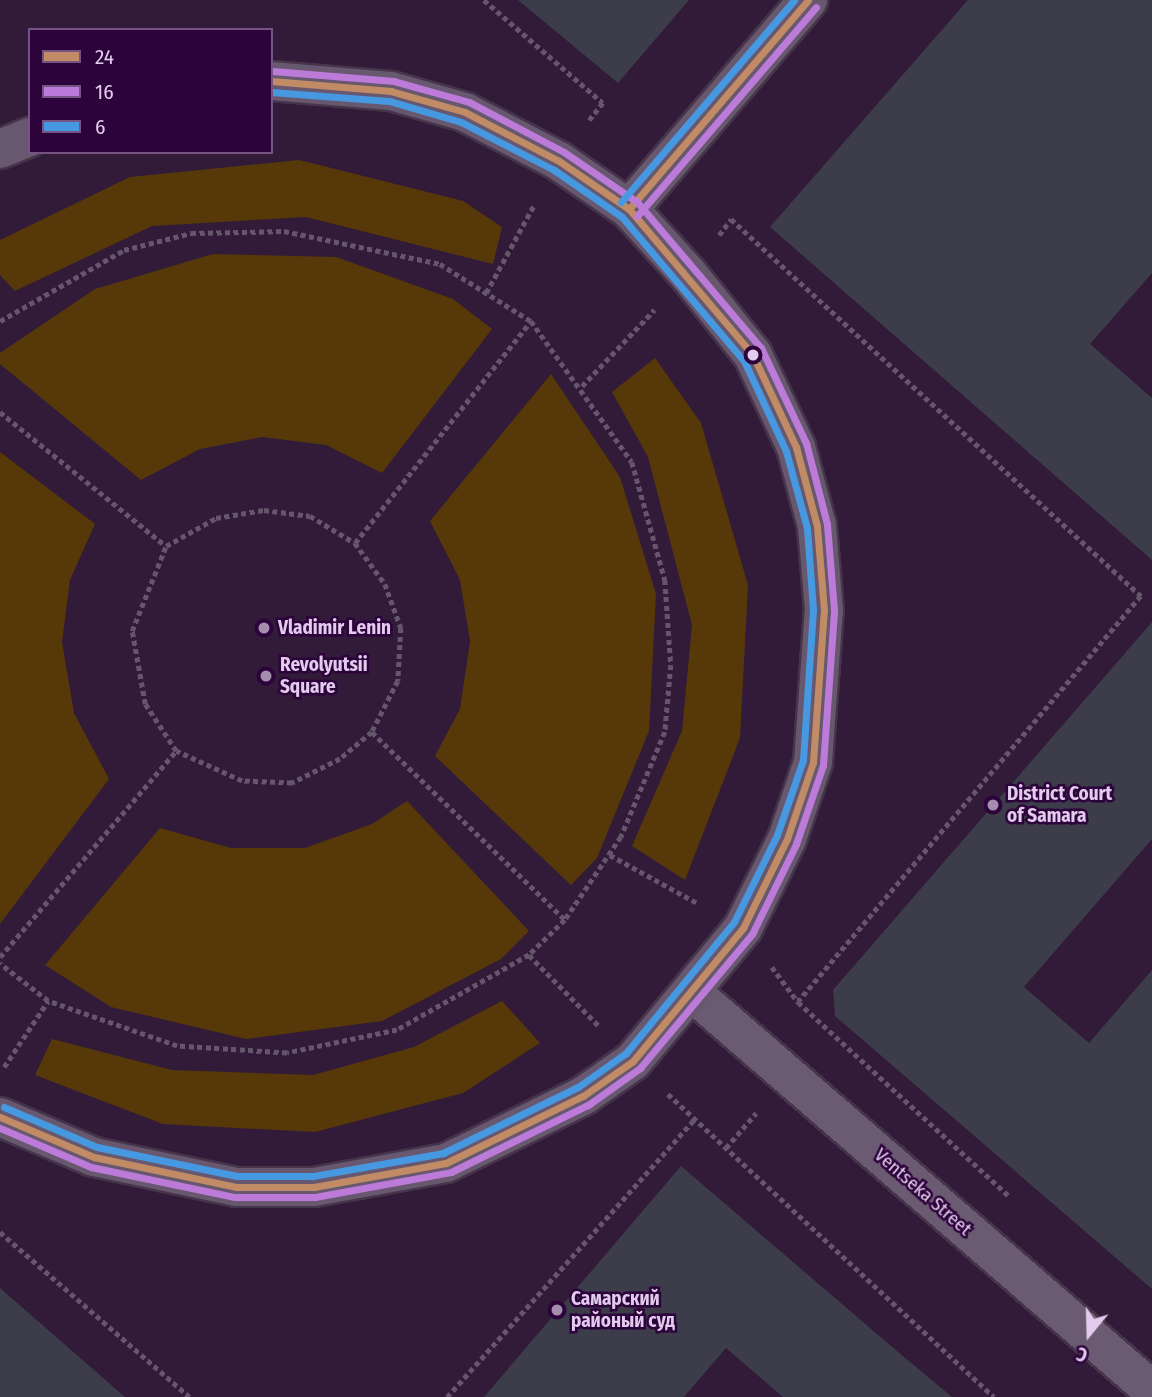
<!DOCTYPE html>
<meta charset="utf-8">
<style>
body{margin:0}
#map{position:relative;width:1152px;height:1397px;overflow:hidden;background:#311b39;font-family:"Fira Sans Condensed",sans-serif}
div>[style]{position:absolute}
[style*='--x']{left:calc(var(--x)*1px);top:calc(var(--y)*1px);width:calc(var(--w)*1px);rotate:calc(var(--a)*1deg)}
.green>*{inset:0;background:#573808}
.building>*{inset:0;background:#3c3c4b}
.path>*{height:4.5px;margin-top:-2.25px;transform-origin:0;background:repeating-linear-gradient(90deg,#66566b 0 5px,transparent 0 8.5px)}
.roads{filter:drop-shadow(2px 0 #45344a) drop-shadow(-2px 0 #45344a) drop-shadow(0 2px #45344a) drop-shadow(0 -2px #45344a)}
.secondary>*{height:38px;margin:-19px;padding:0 19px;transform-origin:19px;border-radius:19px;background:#6b5b72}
.primary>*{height:38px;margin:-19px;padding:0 19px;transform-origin:19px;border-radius:19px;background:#68586f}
.bus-1>*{height:7px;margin:-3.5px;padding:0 3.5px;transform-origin:3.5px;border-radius:3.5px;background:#c18c65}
.bus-2>*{height:7px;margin:-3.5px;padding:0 3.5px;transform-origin:3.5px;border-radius:3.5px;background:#bd7bd9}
.bus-3>*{height:7px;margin:-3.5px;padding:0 3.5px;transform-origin:3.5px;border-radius:3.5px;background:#4699e1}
.dots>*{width:19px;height:19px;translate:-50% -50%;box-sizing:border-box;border:4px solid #2d033b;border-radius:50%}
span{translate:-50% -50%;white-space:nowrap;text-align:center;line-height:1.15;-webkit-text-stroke:5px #2d033b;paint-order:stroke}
.poi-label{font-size:19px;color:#e2cbec;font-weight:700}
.left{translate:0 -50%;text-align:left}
.street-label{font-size:19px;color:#e2cbec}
.legend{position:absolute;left:28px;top:28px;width:245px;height:126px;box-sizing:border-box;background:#2d033b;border:2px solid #755382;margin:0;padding:9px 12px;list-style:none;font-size:21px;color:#e2cbec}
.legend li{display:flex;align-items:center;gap:14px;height:35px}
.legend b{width:35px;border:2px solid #755382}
.north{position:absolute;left:1054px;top:1299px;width:70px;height:70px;-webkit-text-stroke:5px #2d033b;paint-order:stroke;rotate:199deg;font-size:19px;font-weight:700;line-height:28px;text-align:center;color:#e2cbec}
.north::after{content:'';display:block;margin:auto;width:24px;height:32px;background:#e2cbec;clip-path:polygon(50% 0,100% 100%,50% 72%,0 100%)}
</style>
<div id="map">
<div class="green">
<div style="clip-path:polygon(299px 160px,463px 201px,502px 227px,493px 264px,306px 217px,152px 226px,15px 291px,0 275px,0 240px,130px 177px)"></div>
<div style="clip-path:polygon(213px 254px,336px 257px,453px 299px,492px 329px,382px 473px,326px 445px,262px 437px,200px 449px,141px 480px,0 364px,0 353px,95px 289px)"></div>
<div style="clip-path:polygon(655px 358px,701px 423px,748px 585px,740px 738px,685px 880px,632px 846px,682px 731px,692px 625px,648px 457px,612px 392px)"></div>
<div style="clip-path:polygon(551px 374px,620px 477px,656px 594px,649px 731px,597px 858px,571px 885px,435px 756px,460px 709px,470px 641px,460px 580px,430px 521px)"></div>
<div style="clip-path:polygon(0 452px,95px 524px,70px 580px,62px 642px,74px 713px,109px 779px,0 924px)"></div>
<div style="clip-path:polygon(407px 801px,529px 931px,501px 959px,382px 1021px,246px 1039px,111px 1007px,45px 965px,160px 828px,231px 848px,305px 848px,372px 824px)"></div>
<div style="clip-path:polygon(502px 1001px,540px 1043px,463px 1093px,315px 1132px,163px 1124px,35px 1075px,52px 1039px,172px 1070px,313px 1075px,414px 1047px)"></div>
</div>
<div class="building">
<div style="clip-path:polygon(518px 0,689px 0,618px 83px)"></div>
<div style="clip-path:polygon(968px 0,1152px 0,1152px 273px,1090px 344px,1152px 398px,1152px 560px,770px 227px)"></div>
<div style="clip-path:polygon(1152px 622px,1152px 839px,1024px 987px,1089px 1043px,1152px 970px,1152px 1289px,835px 1016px,833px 990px)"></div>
<div style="clip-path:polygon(681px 1166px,898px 1352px,952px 1397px,783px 1397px,726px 1348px,684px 1397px,484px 1397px)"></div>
<div style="clip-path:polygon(0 1288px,125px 1397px,0 1397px)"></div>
</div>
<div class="path">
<div style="--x:484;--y:0;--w:157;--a:40.9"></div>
<div style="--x:603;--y:103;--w:23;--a:128"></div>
<div style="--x:719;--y:235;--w:20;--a:-53"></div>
<div style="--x:731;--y:219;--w:557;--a:42.6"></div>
<div style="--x:1141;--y:596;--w:531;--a:130.19"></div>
<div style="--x:486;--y:293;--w:100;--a:-61.4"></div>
<div style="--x:0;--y:321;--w:143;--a:-29.8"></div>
<div style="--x:124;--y:250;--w:69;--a:-14.2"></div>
<div style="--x:191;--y:233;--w:93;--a:-1.2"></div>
<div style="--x:284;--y:231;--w:159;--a:11.9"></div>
<div style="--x:440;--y:264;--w:107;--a:32.1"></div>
<div style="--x:531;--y:321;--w:173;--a:54.4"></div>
<div style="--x:632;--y:462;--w:123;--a:74.4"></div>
<div style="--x:665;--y:580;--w:85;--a:86"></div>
<div style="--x:671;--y:665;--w:67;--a:95.1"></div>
<div style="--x:665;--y:732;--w:114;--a:112.7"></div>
<div style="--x:621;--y:837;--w:100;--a:124"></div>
<div style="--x:565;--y:920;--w:50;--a:135.8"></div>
<div style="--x:529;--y:955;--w:152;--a:150.4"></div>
<div style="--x:397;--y:1030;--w:112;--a:168.2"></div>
<div style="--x:287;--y:1053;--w:110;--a:-176.4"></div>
<div style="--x:177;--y:1046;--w:137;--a:-160.8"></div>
<div style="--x:48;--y:1001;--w:61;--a:-142.4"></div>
<div style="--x:582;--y:386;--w:105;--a:-46.5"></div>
<div style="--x:0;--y:412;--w:213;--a:38.9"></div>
<div style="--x:264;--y:510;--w:46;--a:7.4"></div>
<div style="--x:310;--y:516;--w:52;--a:31"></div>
<div style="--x:355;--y:543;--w:51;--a:53.8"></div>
<div style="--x:385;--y:584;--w:47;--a:70"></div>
<div style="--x:401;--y:628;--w:53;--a:93.2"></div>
<div style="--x:398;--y:681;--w:57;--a:117"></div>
<div style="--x:372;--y:732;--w:42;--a:139.8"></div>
<div style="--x:340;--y:759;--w:54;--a:153.4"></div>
<div style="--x:292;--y:783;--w:50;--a:-177.7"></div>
<div style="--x:242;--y:781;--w:72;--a:-155.6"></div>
<div style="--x:176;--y:751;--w:56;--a:-123.4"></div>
<div style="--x:145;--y:704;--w:74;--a:-100.1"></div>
<div style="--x:132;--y:631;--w:92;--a:-68.2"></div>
<div style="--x:166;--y:546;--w:57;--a:-29.2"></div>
<div style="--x:216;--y:518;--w:49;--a:-9.5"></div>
<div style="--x:355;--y:543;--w:283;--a:-51.6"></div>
<div style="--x:372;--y:732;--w:269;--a:44.2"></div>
<div style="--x:610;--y:855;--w:102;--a:28.8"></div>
<div style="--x:529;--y:955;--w:100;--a:45.4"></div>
<div style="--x:0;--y:957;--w:271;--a:-49.5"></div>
<div style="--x:772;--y:967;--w:44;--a:53.4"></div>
<div style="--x:798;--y:1002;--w:288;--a:42.6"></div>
<div style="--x:4;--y:1067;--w:79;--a:-56.3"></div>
<div style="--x:668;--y:1094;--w:445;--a:42.9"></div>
<div style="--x:726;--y:1148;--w:46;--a:-49.4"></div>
<div style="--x:0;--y:1232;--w:252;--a:41"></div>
<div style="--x:447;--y:1397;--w:371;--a:-48.3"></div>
</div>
<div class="roads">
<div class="secondary">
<div style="--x:694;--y:994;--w:605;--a:40.85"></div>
</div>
<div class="primary">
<div style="--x:0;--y:149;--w:32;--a:-22"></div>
<div style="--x:629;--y:209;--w:275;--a:-49.4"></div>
<div style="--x:0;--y:1117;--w:102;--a:23.1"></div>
<div style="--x:94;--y:1157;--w:145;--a:11.9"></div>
<div style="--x:236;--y:1187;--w:78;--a:0"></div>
<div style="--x:314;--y:1187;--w:134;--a:-10.3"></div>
<div style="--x:446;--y:1163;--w:153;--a:-26.1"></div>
<div style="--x:583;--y:1096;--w:61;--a:-35"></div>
<div style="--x:633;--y:1061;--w:173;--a:-50.4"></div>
<div style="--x:743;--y:928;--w:99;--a:-63.7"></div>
<div style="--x:787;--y:839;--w:81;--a:-71.3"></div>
<div style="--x:813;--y:762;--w:152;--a:-85.9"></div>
<div style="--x:824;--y:610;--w:84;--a:-94.8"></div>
<div style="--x:817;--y:526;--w:82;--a:-104.9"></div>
<div style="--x:796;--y:447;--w:102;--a:-115.1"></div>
<div style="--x:753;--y:355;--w:104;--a:-128.7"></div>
<div style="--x:688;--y:274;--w:88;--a:-132.2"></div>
<div style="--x:629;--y:209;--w:85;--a:-145.6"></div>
<div style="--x:559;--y:161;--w:106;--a:-152.5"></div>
<div style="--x:465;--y:112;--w:77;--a:-164.2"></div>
<div style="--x:391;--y:91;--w:120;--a:-175.2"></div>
</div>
</div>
<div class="bus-1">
<div style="--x:629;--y:209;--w:275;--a:-49.4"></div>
<div style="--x:0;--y:1117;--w:102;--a:23.1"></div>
<div style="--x:94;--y:1157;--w:145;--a:11.9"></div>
<div style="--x:236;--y:1187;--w:78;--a:0"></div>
<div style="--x:314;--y:1187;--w:134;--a:-10.3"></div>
<div style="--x:446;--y:1163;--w:153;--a:-26.1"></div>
<div style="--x:583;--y:1096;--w:61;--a:-35"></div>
<div style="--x:633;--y:1061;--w:173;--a:-50.4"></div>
<div style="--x:743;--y:928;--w:99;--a:-63.7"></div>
<div style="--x:787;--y:839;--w:81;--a:-71.3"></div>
<div style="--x:813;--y:762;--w:152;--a:-85.9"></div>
<div style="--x:824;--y:610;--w:84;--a:-94.8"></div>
<div style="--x:817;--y:526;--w:82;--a:-104.9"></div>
<div style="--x:796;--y:447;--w:102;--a:-115.1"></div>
<div style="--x:753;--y:355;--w:192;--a:-130.3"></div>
<div style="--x:629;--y:209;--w:85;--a:-145.6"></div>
<div style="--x:559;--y:161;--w:106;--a:-152.5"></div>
<div style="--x:465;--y:112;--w:77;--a:-164.2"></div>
<div style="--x:391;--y:91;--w:120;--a:-175.2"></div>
</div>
<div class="bus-2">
<div style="--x:637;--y:216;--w:275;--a:-49.4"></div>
<div style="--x:0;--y:1128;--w:99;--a:23.2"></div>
<div style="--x:91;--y:1167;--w:147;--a:11.8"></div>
<div style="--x:235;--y:1197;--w:80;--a:0"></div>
<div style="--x:315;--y:1197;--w:138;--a:-10.4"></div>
<div style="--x:451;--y:1172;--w:153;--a:-26.1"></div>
<div style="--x:588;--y:1105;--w:64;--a:-35.4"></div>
<div style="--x:640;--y:1068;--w:175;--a:-50.1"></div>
<div style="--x:752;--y:934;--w:100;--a:-63.9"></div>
<div style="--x:796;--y:844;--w:83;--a:-71.1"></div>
<div style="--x:823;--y:765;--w:155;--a:-85.9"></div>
<div style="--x:834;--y:610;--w:86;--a:-94.7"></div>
<div style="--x:827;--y:524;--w:84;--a:-104.5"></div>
<div style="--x:806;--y:443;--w:105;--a:-115.3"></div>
<div style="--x:761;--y:348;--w:192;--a:-130.3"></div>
<div style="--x:637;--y:202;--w:88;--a:-145.6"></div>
<div style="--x:564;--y:152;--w:107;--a:-152.2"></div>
<div style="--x:469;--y:102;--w:78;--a:-164.4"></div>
<div style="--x:394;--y:81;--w:122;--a:-175.3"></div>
</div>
<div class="bus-3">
<div style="--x:621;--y:202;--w:266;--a:-49.4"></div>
<div style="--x:4;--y:1107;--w:101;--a:23.3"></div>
<div style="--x:97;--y:1147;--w:143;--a:11.7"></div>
<div style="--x:237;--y:1176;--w:76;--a:0"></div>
<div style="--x:313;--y:1176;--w:132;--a:-10"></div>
<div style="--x:443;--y:1153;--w:150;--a:-26.1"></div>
<div style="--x:578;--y:1087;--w:59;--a:-35.3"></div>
<div style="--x:626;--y:1053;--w:170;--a:-50.5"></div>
<div style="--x:734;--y:922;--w:97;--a:-63.7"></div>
<div style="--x:777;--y:835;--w:79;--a:-70.9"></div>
<div style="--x:803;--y:760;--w:150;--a:-86.2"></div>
<div style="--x:813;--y:610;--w:82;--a:-94.2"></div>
<div style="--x:807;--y:528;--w:80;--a:-105.3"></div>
<div style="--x:786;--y:451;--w:99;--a:-115"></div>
<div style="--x:744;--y:361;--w:189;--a:-130.3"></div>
<div style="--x:622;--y:217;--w:83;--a:-145.3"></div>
<div style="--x:554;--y:170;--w:105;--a:-152.7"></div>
<div style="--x:461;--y:122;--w:75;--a:-163.7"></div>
<div style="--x:389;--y:101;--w:118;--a:-175.6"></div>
</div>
<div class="dots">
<div style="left:753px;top:355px;background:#e2cbec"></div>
<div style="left:264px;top:628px;background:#a48dad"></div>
<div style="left:266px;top:676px;background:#a48dad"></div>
<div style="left:993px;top:805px;background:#a48dad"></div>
<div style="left:557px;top:1310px;background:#a48dad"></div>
</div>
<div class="poi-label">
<span class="left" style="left:278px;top:628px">Vladimir Lenin</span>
<span class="left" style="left:280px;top:676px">Revolyutsii<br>Square</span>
<span class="left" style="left:1007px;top:805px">District Court<br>of Samara</span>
<span class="left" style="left:571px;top:1310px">Самарский<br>районый суд</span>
</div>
<div class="street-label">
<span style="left:923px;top:1192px;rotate:41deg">Ventseka Street</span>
</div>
<ul class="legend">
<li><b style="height:9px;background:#c18c65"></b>24</li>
<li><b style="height:9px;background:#bd7bd9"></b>16</li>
<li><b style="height:9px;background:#4699e1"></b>6</li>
</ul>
<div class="north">С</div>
</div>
